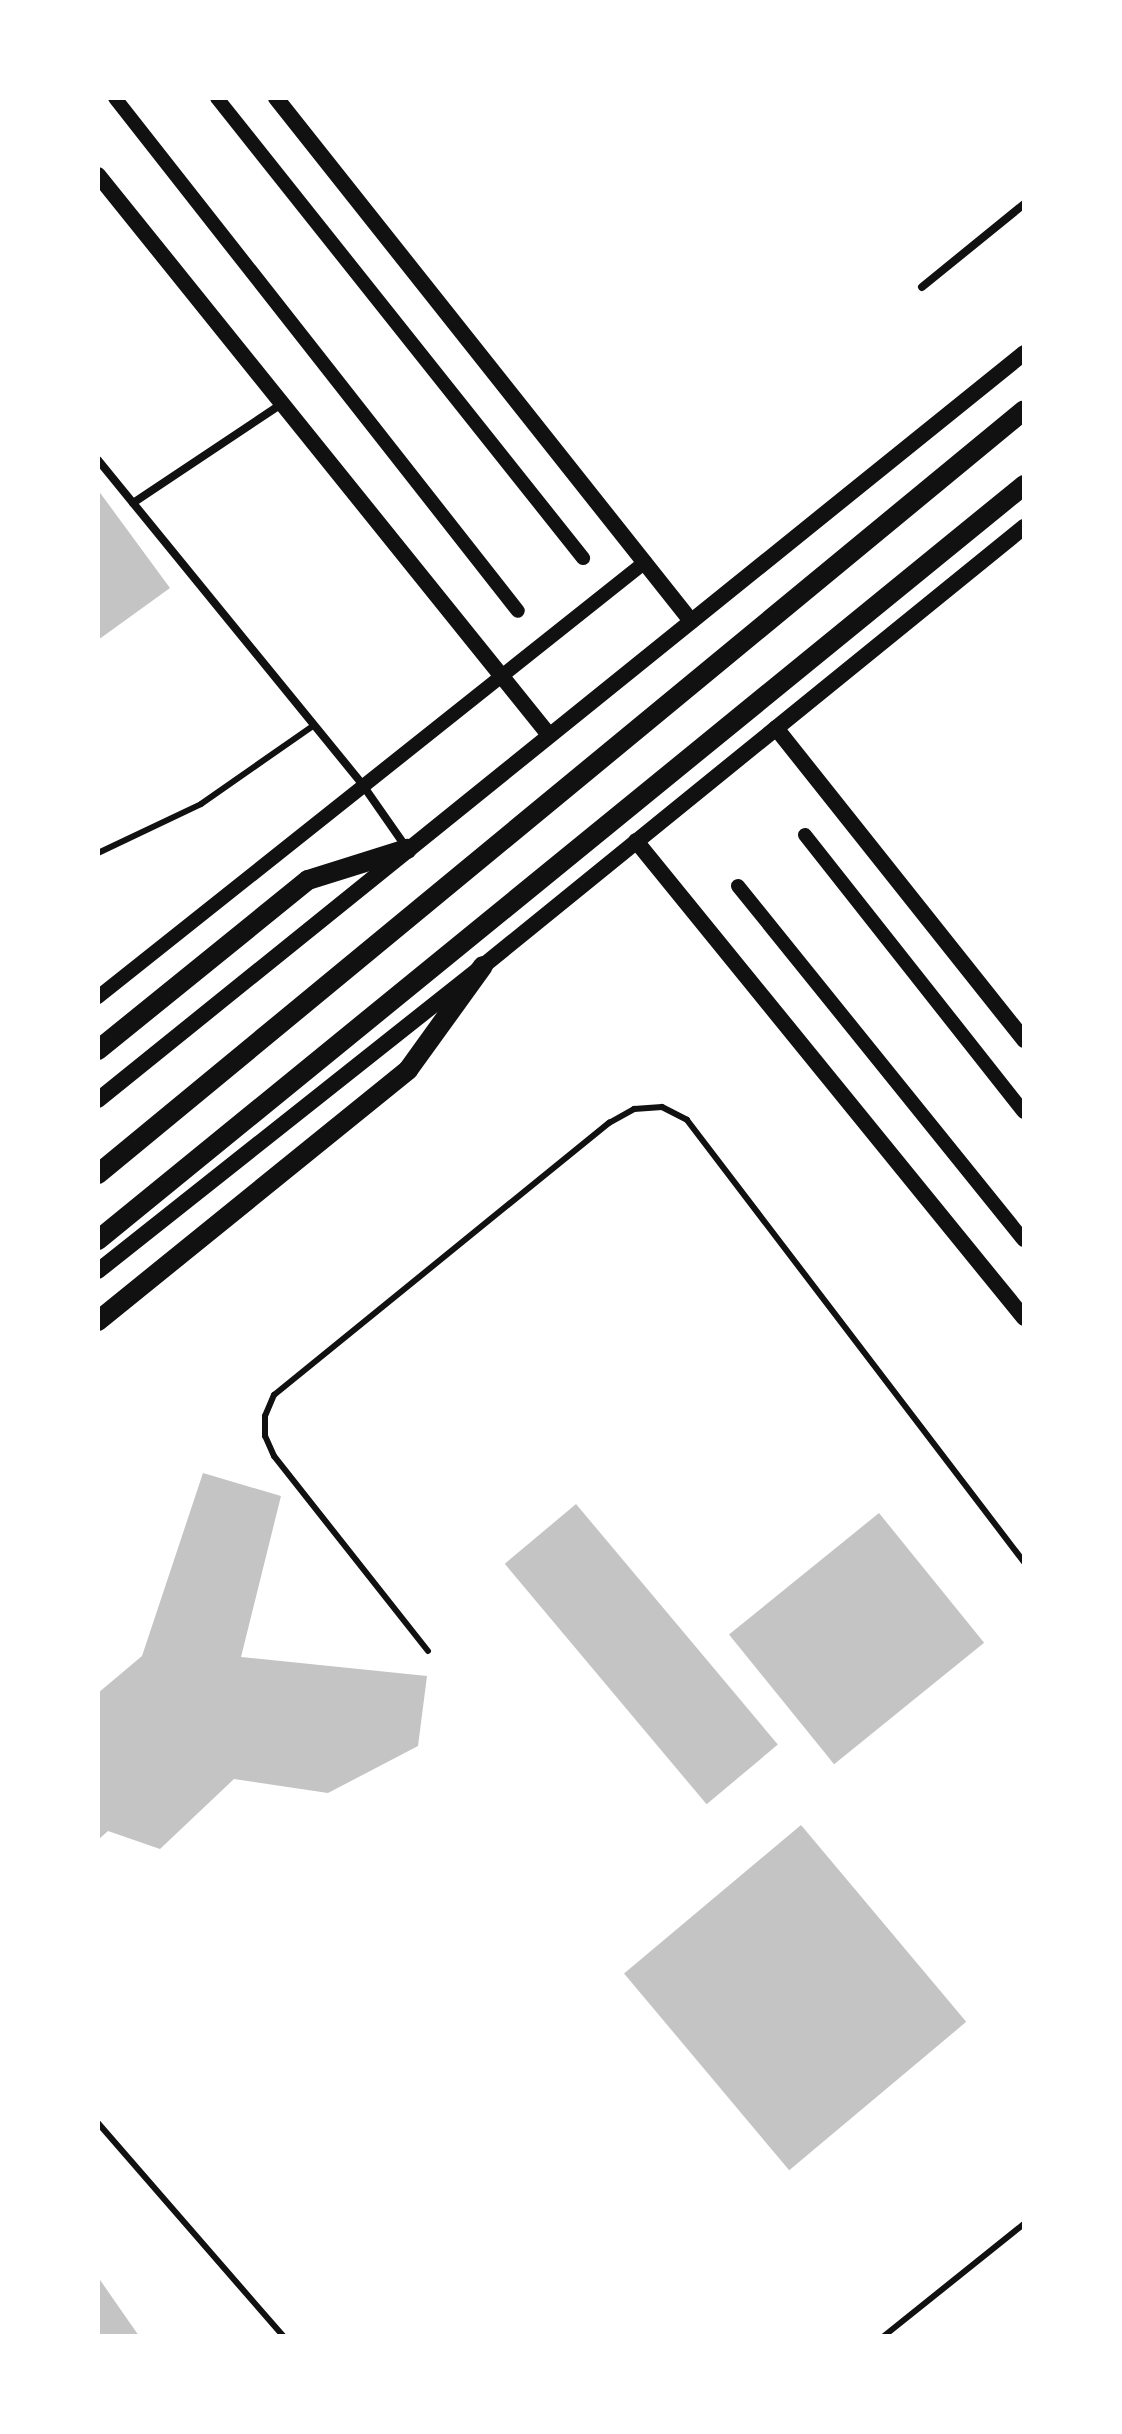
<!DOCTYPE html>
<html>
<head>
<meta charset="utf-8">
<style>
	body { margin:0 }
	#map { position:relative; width:1122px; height:2434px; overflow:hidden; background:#fff; font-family:"Source Sans 3",sans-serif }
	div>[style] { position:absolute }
	.building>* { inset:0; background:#c4c4c4; transform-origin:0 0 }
	.service>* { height:6px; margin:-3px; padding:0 3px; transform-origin:3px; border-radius:3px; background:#111 }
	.minor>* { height:8px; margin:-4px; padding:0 4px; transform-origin:4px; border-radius:4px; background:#111 }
	.tertiary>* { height:14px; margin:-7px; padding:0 7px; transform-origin:7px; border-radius:7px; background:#111 }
	.secondary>* { height:16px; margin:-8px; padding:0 8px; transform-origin:8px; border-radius:8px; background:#111 }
	.primary>* { height:20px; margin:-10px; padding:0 10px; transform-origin:10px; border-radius:10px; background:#111 }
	span { translate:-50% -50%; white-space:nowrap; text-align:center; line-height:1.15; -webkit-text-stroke:7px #fff; paint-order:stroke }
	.frame { position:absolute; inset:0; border:100px solid #fff; pointer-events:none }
</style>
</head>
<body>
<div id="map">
	<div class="building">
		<i style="clip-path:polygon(98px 490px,170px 588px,98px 640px)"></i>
		<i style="clip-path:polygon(203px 1473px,281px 1496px,241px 1657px,427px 1676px,418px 1746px,328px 1793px,234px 1779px,160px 1849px,108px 1831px,98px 1840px,98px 1693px,142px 1656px)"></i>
		<i style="left:576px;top:1504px;width:314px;height:93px;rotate:50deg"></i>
		<i style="left:879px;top:1513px;width:167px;height:193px;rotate:51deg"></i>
		<i style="left:801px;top:1825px;width:257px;height:231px;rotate:50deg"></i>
		<i style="clip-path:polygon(98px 2277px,139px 2336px,98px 2336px)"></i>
	</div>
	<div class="service">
		<i style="left:98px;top:853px;width:114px;rotate:-25.4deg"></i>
		<i style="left:201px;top:804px;width:136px;rotate:-34.9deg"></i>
		<i style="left:428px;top:1651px;width:248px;rotate:-128.3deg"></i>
		<i style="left:274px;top:1456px;width:22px;rotate:-114deg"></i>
		<i style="left:265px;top:1436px;width:20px;rotate:-90deg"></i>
		<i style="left:265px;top:1416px;width:23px;rotate:-67deg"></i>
		<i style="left:274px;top:1395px;width:432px;rotate:-39.1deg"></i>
		<i style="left:609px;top:1123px;width:29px;rotate:-29deg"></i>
		<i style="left:634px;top:1109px;width:28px;rotate:-4deg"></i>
		<i style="left:662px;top:1107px;width:28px;rotate:27deg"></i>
		<i style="left:687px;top:1120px;width:556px;rotate:52.68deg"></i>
		<i style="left:98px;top:2123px;width:282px;rotate:49deg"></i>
		<i style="left:884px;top:2336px;width:179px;rotate:-38.7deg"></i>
	</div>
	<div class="minor">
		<i style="left:922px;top:287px;width:132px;rotate:-39.1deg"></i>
		<i style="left:98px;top:460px;width:418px;rotate:50.8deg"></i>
		<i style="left:362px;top:784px;width:77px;rotate:55.1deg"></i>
		<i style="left:133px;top:503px;width:180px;rotate:-33.7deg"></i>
	</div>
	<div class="tertiary">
		<i style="left:115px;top:98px;width:652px;rotate:51.85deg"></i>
		<i style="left:217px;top:98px;width:588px;rotate:51.49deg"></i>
		<i style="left:805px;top:835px;width:353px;rotate:51.7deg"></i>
		<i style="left:738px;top:886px;width:455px;rotate:51.1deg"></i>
		<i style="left:98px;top:997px;width:699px;rotate:-38.49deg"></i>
	</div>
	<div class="secondary">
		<i style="left:276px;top:98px;width:668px;rotate:51.57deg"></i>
		<i style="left:98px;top:175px;width:719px;rotate:51.15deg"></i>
		<i style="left:776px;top:728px;width:399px;rotate:51.5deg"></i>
		<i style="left:636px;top:841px;width:615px;rotate:50.87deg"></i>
		<i style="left:98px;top:1100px;width:1190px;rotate:-38.89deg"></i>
		<i style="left:98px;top:1271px;width:491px;rotate:-38.4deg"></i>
		<i style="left:483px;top:966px;width:697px;rotate:-39.06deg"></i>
	</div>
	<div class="primary">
		<i style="left:98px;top:1050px;width:270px;rotate:-39deg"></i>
		<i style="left:308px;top:880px;width:104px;rotate:-17.4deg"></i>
		<i style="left:98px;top:1174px;width:1200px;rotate:-39.52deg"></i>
		<i style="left:98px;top:1240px;width:1195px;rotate:-39.19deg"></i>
		<i style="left:98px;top:1321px;width:399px;rotate:-39deg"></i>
		<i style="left:408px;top:1070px;width:128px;rotate:-54.2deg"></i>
	</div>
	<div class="frame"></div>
</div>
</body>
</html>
